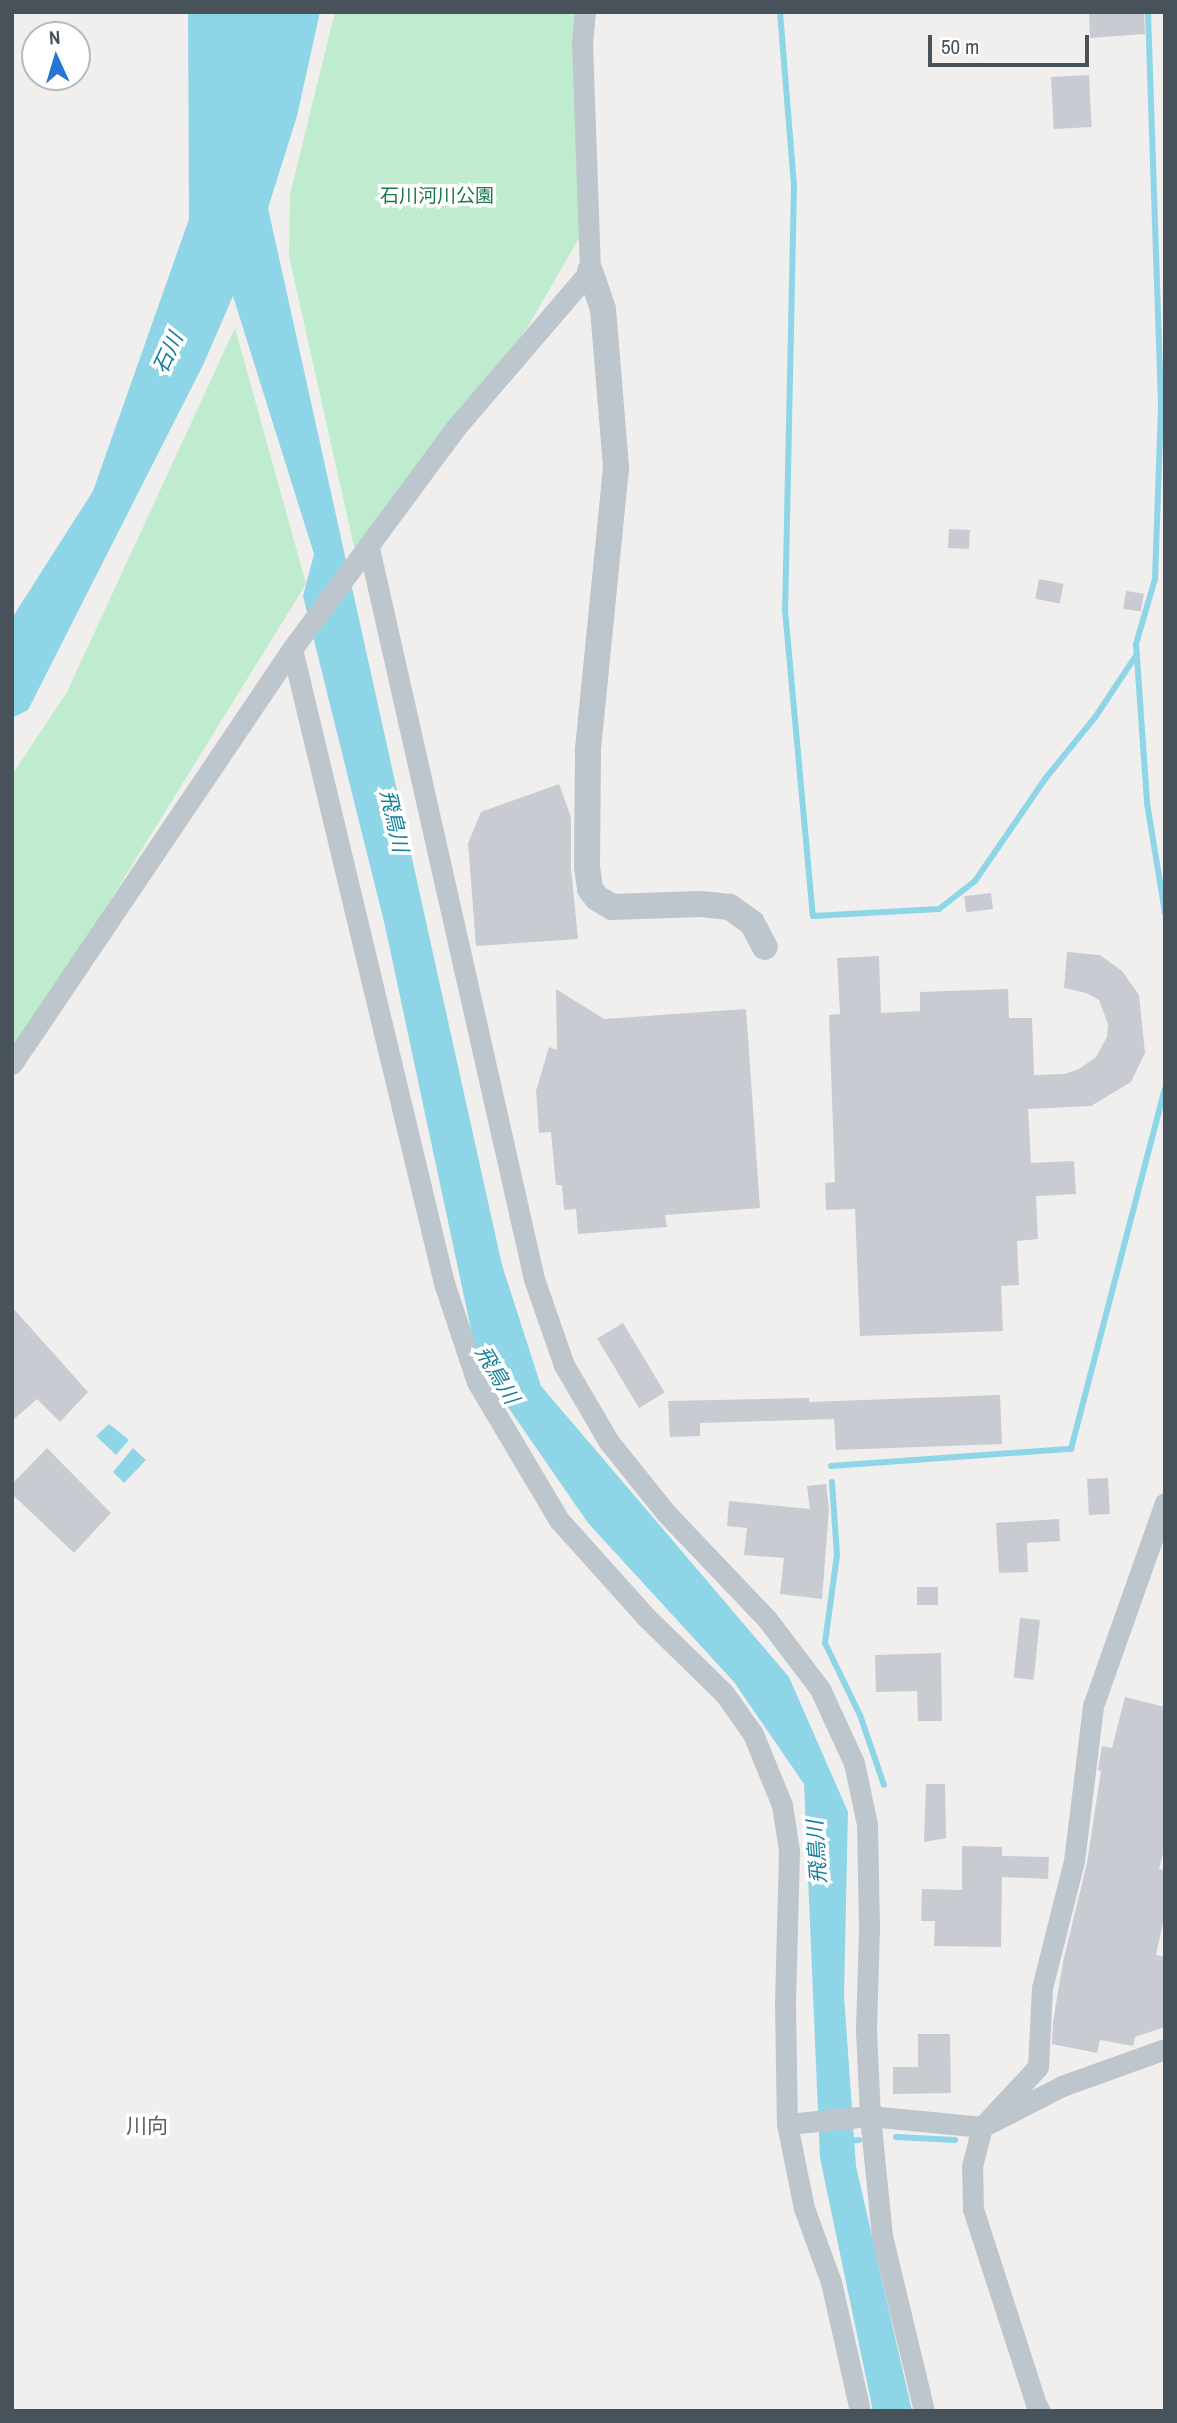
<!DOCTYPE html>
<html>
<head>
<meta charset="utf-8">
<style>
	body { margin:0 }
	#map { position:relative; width:1177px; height:2423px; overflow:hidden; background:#f1eeee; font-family:"Archivo Narrow","Noto Sans JP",sans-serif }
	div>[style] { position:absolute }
	.green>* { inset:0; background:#bfeccf }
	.water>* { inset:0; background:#8ed6e7 }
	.stream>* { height:6px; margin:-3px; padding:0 3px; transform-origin:3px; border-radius:3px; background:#8ed6e7 }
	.building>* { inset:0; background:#c8cbd1; transform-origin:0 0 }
	.minor>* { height:21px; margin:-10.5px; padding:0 10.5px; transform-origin:10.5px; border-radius:10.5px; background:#bdc6cc }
	.tertiary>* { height:26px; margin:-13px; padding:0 13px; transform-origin:13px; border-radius:13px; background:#bdc6cc }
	span { translate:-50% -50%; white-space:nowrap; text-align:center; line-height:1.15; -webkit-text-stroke:7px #fff; paint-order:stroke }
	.park-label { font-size:19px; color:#1c7848 }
	.water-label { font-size:21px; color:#148099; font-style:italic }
	.neighbourhood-label { font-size:21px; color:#5b5f63 }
	.frame { position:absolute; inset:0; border:14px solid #47525a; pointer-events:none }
	.north { position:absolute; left:21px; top:21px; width:70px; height:70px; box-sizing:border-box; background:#fff; border:2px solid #b5babd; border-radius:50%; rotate:356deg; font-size:19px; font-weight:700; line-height:28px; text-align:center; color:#47525a }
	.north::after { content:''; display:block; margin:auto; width:24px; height:32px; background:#2375d6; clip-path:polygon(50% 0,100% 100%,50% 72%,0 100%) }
	.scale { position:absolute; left:928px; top:35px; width:161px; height:32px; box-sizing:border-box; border:4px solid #47525a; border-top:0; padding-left:9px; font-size:21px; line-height:24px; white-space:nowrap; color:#47525a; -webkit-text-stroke:5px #fff; paint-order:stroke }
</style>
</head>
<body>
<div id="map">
	<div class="green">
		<i style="clip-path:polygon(335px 12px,578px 12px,582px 233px,527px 328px,355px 551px,289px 256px,290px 194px)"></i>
		<i style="clip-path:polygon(235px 328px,306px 584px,12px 1059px,12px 775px,67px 692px)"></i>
	</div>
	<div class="water">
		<i style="clip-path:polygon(188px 12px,320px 12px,297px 116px,268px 208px,502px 1265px,541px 1386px,789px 1677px,848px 1812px,844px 1995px,856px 2166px,912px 2411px,873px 2411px,820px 2158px,804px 1784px,734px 1682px,588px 1523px,508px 1407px,475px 1348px,385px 926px,303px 596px,314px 554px,233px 296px,204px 363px,28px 710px,12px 718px,12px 618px,93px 491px,189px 219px)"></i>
		<i style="clip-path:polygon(109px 1424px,129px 1440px,116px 1455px,96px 1436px)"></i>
		<i style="clip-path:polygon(133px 1448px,146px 1460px,124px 1483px,113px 1472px)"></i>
	</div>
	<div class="stream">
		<i style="left:780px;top:12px;width:175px;rotate:85.4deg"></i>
		<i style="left:794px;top:186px;width:424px;rotate:91.2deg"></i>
		<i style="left:785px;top:610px;width:307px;rotate:84.8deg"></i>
		<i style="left:813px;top:916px;width:126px;rotate:-3.2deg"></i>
		<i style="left:939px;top:909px;width:46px;rotate:-37.9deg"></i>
		<i style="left:975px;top:881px;width:124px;rotate:-55.5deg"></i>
		<i style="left:1045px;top:779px;width:81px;rotate:-51deg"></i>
		<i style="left:1096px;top:716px;width:74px;rotate:-56.5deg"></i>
		<i style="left:1148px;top:12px;width:395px;rotate:88.1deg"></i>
		<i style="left:1161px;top:407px;width:172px;rotate:92deg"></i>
		<i style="left:1155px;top:579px;width:68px;rotate:106.3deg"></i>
		<i style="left:1136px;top:644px;width:159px;rotate:86deg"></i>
		<i style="left:1147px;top:803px;width:111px;rotate:80.7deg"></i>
		<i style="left:831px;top:1466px;width:241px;rotate:-4.1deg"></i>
		<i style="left:1071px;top:1449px;width:372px;rotate:-75.4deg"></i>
		<i style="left:832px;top:1482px;width:73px;rotate:86.1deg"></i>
		<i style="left:837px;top:1555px;width:89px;rotate:97.8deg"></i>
		<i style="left:825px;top:1643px;width:80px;rotate:64.1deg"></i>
		<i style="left:860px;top:1715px;width:74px;rotate:71.1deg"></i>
		<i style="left:896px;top:2137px;width:59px;rotate:2.9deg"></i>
		<i style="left:846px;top:2141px;width:13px;rotate:-4deg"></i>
	</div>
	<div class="building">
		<i style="clip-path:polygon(1089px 12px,1144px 12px,1145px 34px,1090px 38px)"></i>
		<i style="left:1089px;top:75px;width:52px;height:38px;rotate:87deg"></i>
		<i style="left:949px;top:529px;width:21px;height:19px;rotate:3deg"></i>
		<i style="left:1039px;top:579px;width:25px;height:20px;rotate:11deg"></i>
		<i style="left:1126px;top:591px;width:18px;height:18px;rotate:9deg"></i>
		<i style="clip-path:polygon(559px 784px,571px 817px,571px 867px,578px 939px,476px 946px,468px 843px,481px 812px)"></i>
		<i style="left:991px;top:893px;width:16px;height:27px;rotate:83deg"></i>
		<i style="clip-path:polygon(1067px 952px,1100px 955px,1122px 971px,1139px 995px,1145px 1053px,1131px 1082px,1091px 1106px,1028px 1109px,1031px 1163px,1074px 1161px,1076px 1194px,1036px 1196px,1038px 1239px,1017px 1241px,1019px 1285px,1001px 1286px,1003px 1331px,860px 1336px,855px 1209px,826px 1210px,825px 1183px,835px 1182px,829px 1015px,840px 1014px,837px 958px,879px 956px,881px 1013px,920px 1011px,920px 992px,1008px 989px,1009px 1018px,1032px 1018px,1034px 1075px,1065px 1074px,1079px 1069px,1096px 1057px,1107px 1037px,1108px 1024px,1099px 1000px,1086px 993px,1064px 988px)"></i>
		<i style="clip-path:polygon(556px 989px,604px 1019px,746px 1009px,760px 1208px,665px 1215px,667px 1227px,578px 1234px,576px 1209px,564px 1210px,562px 1185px,556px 1185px,551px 1132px,539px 1133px,536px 1091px,549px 1047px,557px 1050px)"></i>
		<i style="clip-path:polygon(12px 1307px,88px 1392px,60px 1422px,37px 1399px,12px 1421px)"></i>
		<i style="left:623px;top:1323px;width:81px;height:30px;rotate:59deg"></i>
		<i style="clip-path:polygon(1000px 1395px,1002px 1444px,836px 1450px,834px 1419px,700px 1423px,700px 1436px,670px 1437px,668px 1401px,809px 1398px,809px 1402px)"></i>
		<i style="clip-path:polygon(47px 1448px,111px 1513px,74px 1553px,12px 1494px,12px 1484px)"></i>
		<i style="left:1108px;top:1478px;width:36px;height:21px;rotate:87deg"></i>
		<i style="clip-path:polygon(826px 1484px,829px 1509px,822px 1599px,780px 1594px,784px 1558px,744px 1555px,747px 1528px,727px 1526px,729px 1501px,810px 1509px,807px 1486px)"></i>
		<i style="clip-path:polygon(1059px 1519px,1060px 1541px,1027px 1543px,1028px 1572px,999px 1573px,996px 1523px)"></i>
		<i style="left:917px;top:1587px;width:21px;height:18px"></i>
		<i style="left:1020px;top:1618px;width:20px;height:60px;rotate:6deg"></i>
		<i style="clip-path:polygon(941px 1653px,942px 1721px,918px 1721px,917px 1691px,876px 1692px,875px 1655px)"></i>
		<i style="clip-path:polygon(1125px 1697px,1165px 1707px,1165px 1845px,1159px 1869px,1165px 1870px,1165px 1913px,1156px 1955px,1165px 1957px,1165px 2027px,1135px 2037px,1133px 2046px,1100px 2040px,1097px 2053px,1052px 2044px,1053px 2022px,1063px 1962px,1087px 1863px,1101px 1771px,1098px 1770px,1102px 1746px,1112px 1748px)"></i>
		<i style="clip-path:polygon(926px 1784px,945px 1784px,946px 1838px,924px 1842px)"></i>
		<i style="clip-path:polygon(962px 1846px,1002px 1847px,1002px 1856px,1049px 1857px,1048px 1879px,1002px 1877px,1001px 1947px,934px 1946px,935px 1921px,921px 1921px,922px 1889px,962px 1890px)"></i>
		<i style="clip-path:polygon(918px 2034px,950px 2034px,951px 2093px,893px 2094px,893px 2067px,918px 2067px)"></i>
	</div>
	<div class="minor">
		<i style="left:369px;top:548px;width:749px;rotate:77.28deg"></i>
		<i style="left:534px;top:1279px;width:91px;rotate:70.8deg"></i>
		<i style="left:564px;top:1365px;width:89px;rotate:59.7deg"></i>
		<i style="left:609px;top:1442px;width:91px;rotate:51.2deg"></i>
		<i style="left:666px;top:1513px;width:146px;rotate:46.4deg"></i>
		<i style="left:767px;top:1619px;width:88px;rotate:52.9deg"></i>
		<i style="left:820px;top:1689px;width:81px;rotate:65.3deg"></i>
		<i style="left:854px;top:1763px;width:62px;rotate:78deg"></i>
		<i style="left:867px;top:1824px;width:104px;rotate:88.9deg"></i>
		<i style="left:869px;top:1928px;width:103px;rotate:91.7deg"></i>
		<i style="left:866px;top:2031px;width:85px;rotate:87.3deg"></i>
		<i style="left:870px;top:2116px;width:121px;rotate:84.3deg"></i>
		<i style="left:882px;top:2236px;width:180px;rotate:76.5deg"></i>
		<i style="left:292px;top:649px;width:652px;rotate:76.52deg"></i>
		<i style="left:444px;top:1283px;width:104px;rotate:71.6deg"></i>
		<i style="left:477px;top:1382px;width:161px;rotate:59.3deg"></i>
		<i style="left:559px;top:1520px;width:130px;rotate:48.1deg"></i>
		<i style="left:646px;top:1617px;width:109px;rotate:44.3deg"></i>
		<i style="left:724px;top:1693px;width:50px;rotate:54.7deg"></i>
		<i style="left:753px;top:1734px;width:77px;rotate:67.8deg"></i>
		<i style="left:782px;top:1805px;width:47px;rotate:81.3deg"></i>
		<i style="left:789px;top:1851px;width:151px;rotate:91.5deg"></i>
		<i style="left:785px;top:2002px;width:122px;rotate:89.1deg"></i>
		<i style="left:787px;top:2124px;width:86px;rotate:78.6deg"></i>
		<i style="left:804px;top:2208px;width:79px;rotate:70deg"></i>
		<i style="left:831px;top:2282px;width:132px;rotate:77.3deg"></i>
		<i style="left:12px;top:1064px;width:501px;rotate:-55.99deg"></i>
		<i style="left:292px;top:649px;width:279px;rotate:-53.5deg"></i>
		<i style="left:458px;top:425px;width:203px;rotate:-49.4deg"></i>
		<i style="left:590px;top:271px;width:227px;rotate:-92deg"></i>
		<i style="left:582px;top:44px;width:32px;rotate:-85deg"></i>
		<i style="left:787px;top:2124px;width:83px;rotate:-5.5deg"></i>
		<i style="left:870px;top:2116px;width:113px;rotate:5.6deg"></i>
		<i style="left:982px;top:2127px;width:90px;rotate:-27.1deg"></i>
		<i style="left:1062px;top:2086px;width:109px;rotate:-19.8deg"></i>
		<i style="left:1040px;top:2411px;width:8px;rotate:-120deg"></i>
		<i style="left:1036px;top:2404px;width:205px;rotate:-107.9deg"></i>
		<i style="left:973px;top:2209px;width:43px;rotate:-91.3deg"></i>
		<i style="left:972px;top:2166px;width:40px;rotate:-75.6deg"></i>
		<i style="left:982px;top:2127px;width:82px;rotate:-47deg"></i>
		<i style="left:1038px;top:2067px;width:79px;rotate:-87.1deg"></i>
		<i style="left:1042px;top:1988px;width:131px;rotate:-75.9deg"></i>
		<i style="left:1074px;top:1861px;width:156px;rotate:-83deg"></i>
		<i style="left:1093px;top:1706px;width:215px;rotate:-70.5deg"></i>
	</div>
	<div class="tertiary">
		<i style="left:590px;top:271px;width:40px;rotate:71.1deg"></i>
		<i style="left:603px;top:309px;width:160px;rotate:85.3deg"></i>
		<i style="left:616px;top:468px;width:284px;rotate:95.7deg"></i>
		<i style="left:588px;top:751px;width:116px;rotate:90.5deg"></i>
		<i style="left:587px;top:867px;width:22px;rotate:82deg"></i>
		<i style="left:590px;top:889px;width:11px;rotate:52deg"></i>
		<i style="left:597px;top:898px;width:17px;rotate:31deg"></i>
		<i style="left:612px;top:907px;width:89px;rotate:-1.9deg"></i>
		<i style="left:701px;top:904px;width:29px;rotate:6deg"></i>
		<i style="left:730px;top:907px;width:27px;rotate:36deg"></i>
		<i style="left:752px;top:923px;width:27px;rotate:62deg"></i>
	</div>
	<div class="park-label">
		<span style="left:437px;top:196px">石川河川公園</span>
	</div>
	<div class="water-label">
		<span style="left:168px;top:353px;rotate:-65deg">石川</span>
		<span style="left:394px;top:821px;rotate:77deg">飛鳥川</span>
		<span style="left:497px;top:1375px;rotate:59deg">飛鳥川</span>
		<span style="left:817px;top:1852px;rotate:-94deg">飛鳥川</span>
	</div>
	<div class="neighbourhood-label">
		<span style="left:147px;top:2126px">川向</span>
	</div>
	<div class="frame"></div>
	<div class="north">N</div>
	<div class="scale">50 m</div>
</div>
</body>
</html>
